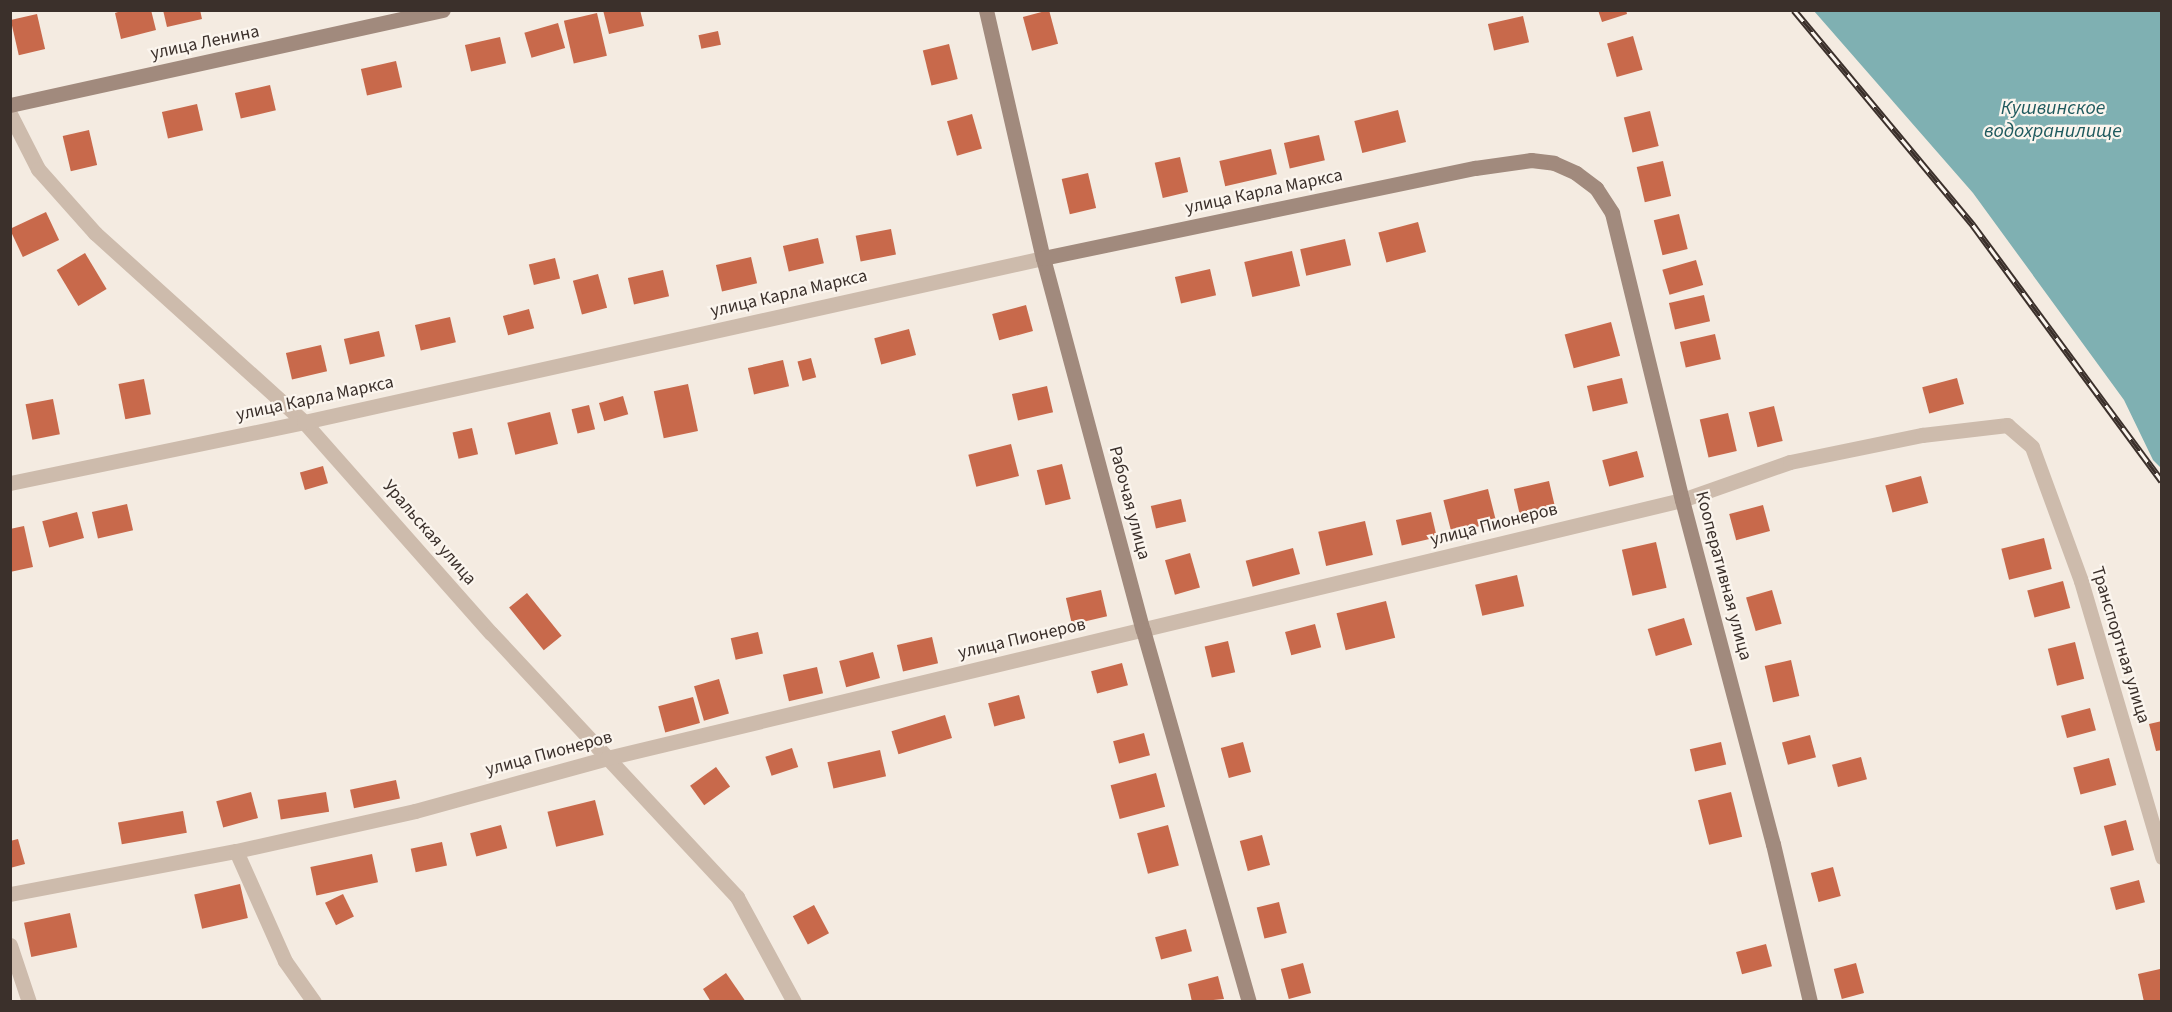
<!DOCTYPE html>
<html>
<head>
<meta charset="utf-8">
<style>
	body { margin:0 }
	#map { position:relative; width:2172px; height:1012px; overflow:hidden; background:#f4ebe1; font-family:"Source Sans 3",sans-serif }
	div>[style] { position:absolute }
	.water>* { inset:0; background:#7fb0b2 }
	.building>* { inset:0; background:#c8694b; transform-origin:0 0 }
	.street>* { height:15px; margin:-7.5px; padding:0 7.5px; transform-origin:7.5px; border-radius:7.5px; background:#cdbbac }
	.secondary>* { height:15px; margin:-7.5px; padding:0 7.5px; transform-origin:7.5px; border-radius:7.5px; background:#a18a7d }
	.rail>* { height:7px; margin-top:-3.5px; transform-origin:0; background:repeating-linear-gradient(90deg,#fbf5ee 0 14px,#3b302b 0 28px); box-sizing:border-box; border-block:2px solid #3b302b }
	span { translate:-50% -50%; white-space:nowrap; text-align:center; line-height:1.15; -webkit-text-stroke:4.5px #fbf5ee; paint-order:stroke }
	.street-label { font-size:18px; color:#3b302b }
	.water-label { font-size:20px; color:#1f5a5e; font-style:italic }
	.frame { position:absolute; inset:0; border:12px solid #3b302b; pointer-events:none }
</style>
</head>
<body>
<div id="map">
	<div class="water">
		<i style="clip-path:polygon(1814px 11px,2161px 11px,2161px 468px,2153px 460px,2124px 400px,1973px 193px)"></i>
	</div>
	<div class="building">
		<i style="clip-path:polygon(124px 10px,151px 10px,156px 30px,121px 39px,115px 13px)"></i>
		<i style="clip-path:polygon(163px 10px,200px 10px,202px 19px,167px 27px)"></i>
		<i style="clip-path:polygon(603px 10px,640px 10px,644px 26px,609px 34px)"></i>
		<i style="left:1049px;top:10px;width:35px;height:27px;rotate:75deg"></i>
		<i style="clip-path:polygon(1598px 10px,1626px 10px,1627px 14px,1602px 22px)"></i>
		<i style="left:597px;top:13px;width:44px;height:34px;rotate:77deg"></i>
		<i style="left:37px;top:14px;width:36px;height:27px;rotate:77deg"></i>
		<i style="left:1523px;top:16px;width:27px;height:36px;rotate:77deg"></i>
		<i style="left:558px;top:23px;width:26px;height:35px;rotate:74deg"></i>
		<i style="left:718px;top:31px;width:14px;height:20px;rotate:78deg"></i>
		<i style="left:1633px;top:36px;width:35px;height:27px;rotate:74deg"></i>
		<i style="left:500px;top:37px;width:27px;height:36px;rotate:77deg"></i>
		<i style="left:949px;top:44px;width:36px;height:27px;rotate:76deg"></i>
		<i style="left:396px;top:61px;width:27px;height:36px;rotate:77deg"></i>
		<i style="left:270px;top:85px;width:26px;height:36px;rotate:77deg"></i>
		<i style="left:197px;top:104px;width:27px;height:36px;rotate:77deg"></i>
		<i style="left:1398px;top:110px;width:33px;height:45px;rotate:76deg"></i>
		<i style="left:1650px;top:111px;width:36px;height:27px;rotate:76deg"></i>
		<i style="left:972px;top:114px;width:36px;height:26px;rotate:74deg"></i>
		<i style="left:89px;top:130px;width:36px;height:27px;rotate:77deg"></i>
		<i style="left:1319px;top:135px;width:26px;height:36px;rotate:77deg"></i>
		<i style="left:1271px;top:149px;width:26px;height:53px;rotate:77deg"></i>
		<i style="left:1180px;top:157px;width:36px;height:26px;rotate:77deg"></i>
		<i style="left:1663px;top:161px;width:36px;height:27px;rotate:77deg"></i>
		<i style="left:1088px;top:173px;width:36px;height:27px;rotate:77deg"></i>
		<i style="left:46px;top:212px;width:31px;height:40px;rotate:65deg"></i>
		<i style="left:1679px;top:214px;width:36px;height:26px;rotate:76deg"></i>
		<i style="left:1418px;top:222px;width:31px;height:41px;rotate:75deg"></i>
		<i style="left:891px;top:229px;width:26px;height:36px;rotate:79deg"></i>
		<i style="left:818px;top:238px;width:26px;height:36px;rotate:77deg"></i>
		<i style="left:1345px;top:239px;width:27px;height:46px;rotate:77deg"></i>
		<i style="left:1292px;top:251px;width:36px;height:49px;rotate:77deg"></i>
		<i style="left:85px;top:253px;width:42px;height:33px;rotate:59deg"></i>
		<i style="left:751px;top:257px;width:27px;height:36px;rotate:77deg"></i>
		<i style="left:555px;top:258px;width:21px;height:27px;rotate:76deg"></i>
		<i style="left:1696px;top:260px;width:26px;height:35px;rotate:74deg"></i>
		<i style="left:1210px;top:269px;width:27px;height:36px;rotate:77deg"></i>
		<i style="left:663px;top:270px;width:27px;height:36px;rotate:77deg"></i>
		<i style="left:598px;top:274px;width:35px;height:26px;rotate:75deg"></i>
		<i style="left:1704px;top:295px;width:27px;height:36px;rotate:77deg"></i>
		<i style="left:1026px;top:305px;width:27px;height:35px;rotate:75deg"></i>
		<i style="left:529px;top:309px;width:20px;height:27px;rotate:75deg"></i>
		<i style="left:450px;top:317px;width:26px;height:36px;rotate:77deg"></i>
		<i style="left:1611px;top:322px;width:35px;height:48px;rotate:75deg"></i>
		<i style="left:909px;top:329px;width:27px;height:36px;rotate:75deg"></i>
		<i style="left:379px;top:331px;width:26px;height:36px;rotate:77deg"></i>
		<i style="left:1715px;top:334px;width:26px;height:36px;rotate:77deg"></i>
		<i style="left:321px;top:345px;width:27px;height:36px;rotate:77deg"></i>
		<i style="left:811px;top:358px;width:20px;height:14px;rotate:75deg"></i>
		<i style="left:783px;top:360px;width:27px;height:36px;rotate:77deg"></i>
		<i style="left:1622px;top:378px;width:26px;height:36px;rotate:77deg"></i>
		<i style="left:1957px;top:378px;width:27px;height:36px;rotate:75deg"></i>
		<i style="left:144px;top:379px;width:36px;height:26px;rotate:79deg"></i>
		<i style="left:688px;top:384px;width:48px;height:35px;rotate:78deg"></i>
		<i style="left:1047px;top:386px;width:27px;height:36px;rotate:77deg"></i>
		<i style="left:623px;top:396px;width:19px;height:25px;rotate:74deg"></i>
		<i style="left:53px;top:399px;width:36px;height:28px;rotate:79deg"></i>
		<i style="left:589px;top:405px;width:25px;height:18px;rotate:76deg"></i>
		<i style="left:1774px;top:406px;width:36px;height:26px;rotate:76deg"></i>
		<i style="left:550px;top:412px;width:33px;height:44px;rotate:76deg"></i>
		<i style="left:1728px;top:413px;width:39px;height:29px;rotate:77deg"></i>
		<i style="left:472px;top:428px;width:27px;height:20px;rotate:77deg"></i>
		<i style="left:1011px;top:444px;width:33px;height:44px;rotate:76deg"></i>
		<i style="left:1637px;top:451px;width:27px;height:36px;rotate:75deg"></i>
		<i style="left:1062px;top:464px;width:36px;height:26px;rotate:76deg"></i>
		<i style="left:323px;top:466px;width:18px;height:24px;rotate:74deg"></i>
		<i style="left:1921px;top:476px;width:28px;height:37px;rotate:75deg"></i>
		<i style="left:1549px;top:481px;width:27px;height:36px;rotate:77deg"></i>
		<i style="left:1488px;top:489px;width:34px;height:46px;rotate:76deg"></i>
		<i style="left:1181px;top:499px;width:23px;height:31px;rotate:77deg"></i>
		<i style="left:127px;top:504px;width:27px;height:36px;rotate:77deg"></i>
		<i style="left:1763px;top:505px;width:27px;height:35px;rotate:75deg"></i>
		<i style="left:77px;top:512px;width:27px;height:36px;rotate:75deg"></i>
		<i style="left:1431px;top:512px;width:26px;height:36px;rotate:77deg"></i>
		<i style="left:1365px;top:521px;width:35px;height:48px;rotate:77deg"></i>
		<i style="clip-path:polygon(24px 526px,33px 567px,10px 572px,10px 529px)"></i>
		<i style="left:2044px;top:538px;width:32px;height:44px;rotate:76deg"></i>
		<i style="left:1656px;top:542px;width:47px;height:35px;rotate:77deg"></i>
		<i style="left:1293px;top:548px;width:27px;height:49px;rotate:75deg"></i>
		<i style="left:1190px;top:553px;width:36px;height:26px;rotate:74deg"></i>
		<i style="left:1517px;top:575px;width:32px;height:43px;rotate:77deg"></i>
		<i style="left:2063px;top:581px;width:28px;height:37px;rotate:75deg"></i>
		<i style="left:1101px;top:590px;width:27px;height:36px;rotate:77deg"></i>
		<i style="left:1772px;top:590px;width:35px;height:27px;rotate:74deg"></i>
		<i style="left:527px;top:593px;width:55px;height:23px;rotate:51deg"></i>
		<i style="left:1386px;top:601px;width:38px;height:51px;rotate:76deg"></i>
		<i style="left:1684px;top:618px;width:28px;height:38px;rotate:73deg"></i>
		<i style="left:1315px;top:624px;width:24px;height:31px;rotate:75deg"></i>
		<i style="left:758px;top:632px;width:22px;height:28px;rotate:77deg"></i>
		<i style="left:932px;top:637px;width:27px;height:36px;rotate:77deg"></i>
		<i style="left:1228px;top:641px;width:32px;height:24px;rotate:77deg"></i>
		<i style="left:2075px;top:642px;width:38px;height:28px;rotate:76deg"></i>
		<i style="left:873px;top:652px;width:27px;height:35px;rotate:75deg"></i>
		<i style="left:1791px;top:660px;width:37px;height:27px;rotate:77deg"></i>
		<i style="left:1122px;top:663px;width:23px;height:32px;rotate:75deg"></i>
		<i style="left:817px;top:667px;width:27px;height:35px;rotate:77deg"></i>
		<i style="left:719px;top:679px;width:36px;height:26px;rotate:74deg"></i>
		<i style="left:1019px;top:695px;width:24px;height:32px;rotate:75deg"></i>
		<i style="left:693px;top:697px;width:27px;height:36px;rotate:75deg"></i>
		<i style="left:2090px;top:708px;width:23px;height:30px;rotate:75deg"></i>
		<i style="left:945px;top:715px;width:24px;height:56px;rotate:73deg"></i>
		<i style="clip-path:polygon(2162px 721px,2162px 750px,2156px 751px,2149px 724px)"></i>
		<i style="left:1144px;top:733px;width:23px;height:32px;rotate:75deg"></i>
		<i style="left:1810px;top:735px;width:23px;height:29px;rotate:75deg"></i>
		<i style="left:1243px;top:742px;width:31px;height:23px;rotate:75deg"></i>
		<i style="left:1721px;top:742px;width:23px;height:32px;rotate:77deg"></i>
		<i style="left:792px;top:748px;width:20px;height:28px;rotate:72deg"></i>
		<i style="left:880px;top:750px;width:27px;height:54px;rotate:77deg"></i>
		<i style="left:1861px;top:757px;width:23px;height:30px;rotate:75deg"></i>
		<i style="left:2109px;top:758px;width:28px;height:37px;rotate:75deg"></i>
		<i style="left:716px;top:767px;width:24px;height:32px;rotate:54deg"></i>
		<i style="left:1156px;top:773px;width:35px;height:47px;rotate:75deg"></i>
		<i style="left:396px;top:780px;width:19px;height:47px;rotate:78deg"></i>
		<i style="left:251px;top:792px;width:27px;height:36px;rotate:75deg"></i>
		<i style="left:326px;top:792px;width:20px;height:49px;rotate:81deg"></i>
		<i style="left:1731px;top:792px;width:46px;height:34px;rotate:76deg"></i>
		<i style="left:595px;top:800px;width:36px;height:49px;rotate:76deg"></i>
		<i style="left:183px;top:811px;width:22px;height:66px;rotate:80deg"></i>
		<i style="left:2126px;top:820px;width:31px;height:23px;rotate:75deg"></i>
		<i style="left:501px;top:825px;width:24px;height:32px;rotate:75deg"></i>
		<i style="left:1168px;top:825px;width:42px;height:32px;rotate:75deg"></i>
		<i style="left:1262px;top:835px;width:31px;height:23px;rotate:75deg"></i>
		<i style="clip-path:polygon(18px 839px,25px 864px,10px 868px,10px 841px)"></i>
		<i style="left:442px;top:842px;width:24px;height:32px;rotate:78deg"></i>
		<i style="left:372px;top:854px;width:29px;height:63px;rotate:78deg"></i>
		<i style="left:1833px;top:867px;width:30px;height:23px;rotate:75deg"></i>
		<i style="left:2139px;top:880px;width:23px;height:30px;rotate:75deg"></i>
		<i style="left:240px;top:884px;width:35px;height:47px;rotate:77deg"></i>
		<i style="left:343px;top:894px;width:25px;height:20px;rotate:64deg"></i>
		<i style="left:1279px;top:902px;width:32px;height:23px;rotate:76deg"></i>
		<i style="left:814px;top:905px;width:32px;height:24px;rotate:62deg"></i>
		<i style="left:70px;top:913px;width:35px;height:47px;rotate:78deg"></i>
		<i style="left:1186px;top:929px;width:23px;height:32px;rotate:75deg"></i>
		<i style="left:1766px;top:944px;width:23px;height:31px;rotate:75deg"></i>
		<i style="left:1303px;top:963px;width:31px;height:23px;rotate:75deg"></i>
		<i style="left:1856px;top:963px;width:31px;height:23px;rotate:75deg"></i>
		<i style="clip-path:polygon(2160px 969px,2162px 1000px,2144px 1002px,2138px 974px)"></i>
		<i style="clip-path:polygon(726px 973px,746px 1002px,711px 1002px,703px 989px)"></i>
		<i style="clip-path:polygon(1218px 976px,1224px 999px,1192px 1002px,1188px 984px)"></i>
	</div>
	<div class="street">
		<i style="left:10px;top:114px;width:62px;rotate:63deg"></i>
		<i style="left:38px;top:169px;width:86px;rotate:48.3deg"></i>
		<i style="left:95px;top:233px;width:282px;rotate:42.1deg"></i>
		<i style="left:304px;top:422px;width:282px;rotate:48.5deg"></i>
		<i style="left:491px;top:633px;width:361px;rotate:47deg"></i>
		<i style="left:737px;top:897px;width:119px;rotate:61.5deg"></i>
		<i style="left:10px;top:483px;width:300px;rotate:-11.7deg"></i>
		<i style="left:304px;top:422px;width:757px;rotate:-12.51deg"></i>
		<i style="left:236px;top:851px;width:120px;rotate:66deg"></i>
		<i style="left:285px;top:961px;width:50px;rotate:54.7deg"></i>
		<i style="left:10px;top:894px;width:230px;rotate:-10.8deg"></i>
		<i style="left:236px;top:851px;width:183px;rotate:-12.6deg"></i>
		<i style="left:415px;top:811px;width:199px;rotate:-15.4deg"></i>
		<i style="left:607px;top:758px;width:1106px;rotate:-13.5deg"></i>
		<i style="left:1682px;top:500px;width:114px;rotate:-19.4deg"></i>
		<i style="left:1790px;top:462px;width:135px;rotate:-11.6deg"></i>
		<i style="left:1922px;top:435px;width:86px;rotate:-6.7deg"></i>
		<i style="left:2007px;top:425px;width:33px;rotate:41deg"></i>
		<i style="left:2032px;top:447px;width:143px;rotate:69.9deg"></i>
		<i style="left:2081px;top:581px;width:288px;rotate:73.6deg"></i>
		<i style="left:10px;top:945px;width:60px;rotate:71.6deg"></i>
	</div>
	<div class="secondary">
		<i style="left:986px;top:10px;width:254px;rotate:77.1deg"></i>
		<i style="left:1043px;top:258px;width:385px;rotate:75deg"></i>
		<i style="left:1143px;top:630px;width:387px;rotate:74.1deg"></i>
		<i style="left:10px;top:105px;width:443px;rotate:-12.4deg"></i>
		<i style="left:1043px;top:258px;width:441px;rotate:-11.8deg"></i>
		<i style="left:1475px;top:168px;width:57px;rotate:-8.1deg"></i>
		<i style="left:1531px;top:160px;width:23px;rotate:7deg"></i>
		<i style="left:1554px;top:163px;width:24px;rotate:24deg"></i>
		<i style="left:1576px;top:173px;width:25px;rotate:37deg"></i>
		<i style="left:1596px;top:188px;width:30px;rotate:57deg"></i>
		<i style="left:1612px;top:213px;width:295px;rotate:76.3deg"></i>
		<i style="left:1682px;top:500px;width:356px;rotate:75.2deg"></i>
		<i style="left:1773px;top:844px;width:162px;rotate:76.8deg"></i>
	</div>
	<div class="rail">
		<i style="left:1794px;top:10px;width:280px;rotate:50.2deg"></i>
		<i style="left:1973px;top:225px;width:318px;rotate:53.6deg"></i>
	</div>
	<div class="street-label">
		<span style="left:205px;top:43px;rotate:-12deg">улица Ленина</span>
		<span style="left:1264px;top:192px;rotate:-12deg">улица Карла Маркса</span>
		<span style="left:789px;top:294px;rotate:-13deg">улица Карла Маркса</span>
		<span style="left:315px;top:399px;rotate:-12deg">улица Карла Маркса</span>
		<span style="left:1129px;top:503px;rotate:75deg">Рабочая улица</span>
		<span style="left:1494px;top:525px;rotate:-14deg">улица Пионеров</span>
		<span style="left:429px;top:533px;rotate:49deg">Уральская улица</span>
		<span style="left:1723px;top:576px;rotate:75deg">Кооперативная улица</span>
		<span style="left:1022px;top:639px;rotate:-13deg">улица Пионеров</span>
		<span style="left:2120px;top:645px;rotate:73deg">Транспортная улица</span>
		<span style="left:549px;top:754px;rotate:-15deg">улица Пионеров</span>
	</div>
	<div class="water-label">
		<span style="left:2053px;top:120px">Кушвинское<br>водохранилище</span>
	</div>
	<div class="frame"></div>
</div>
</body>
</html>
